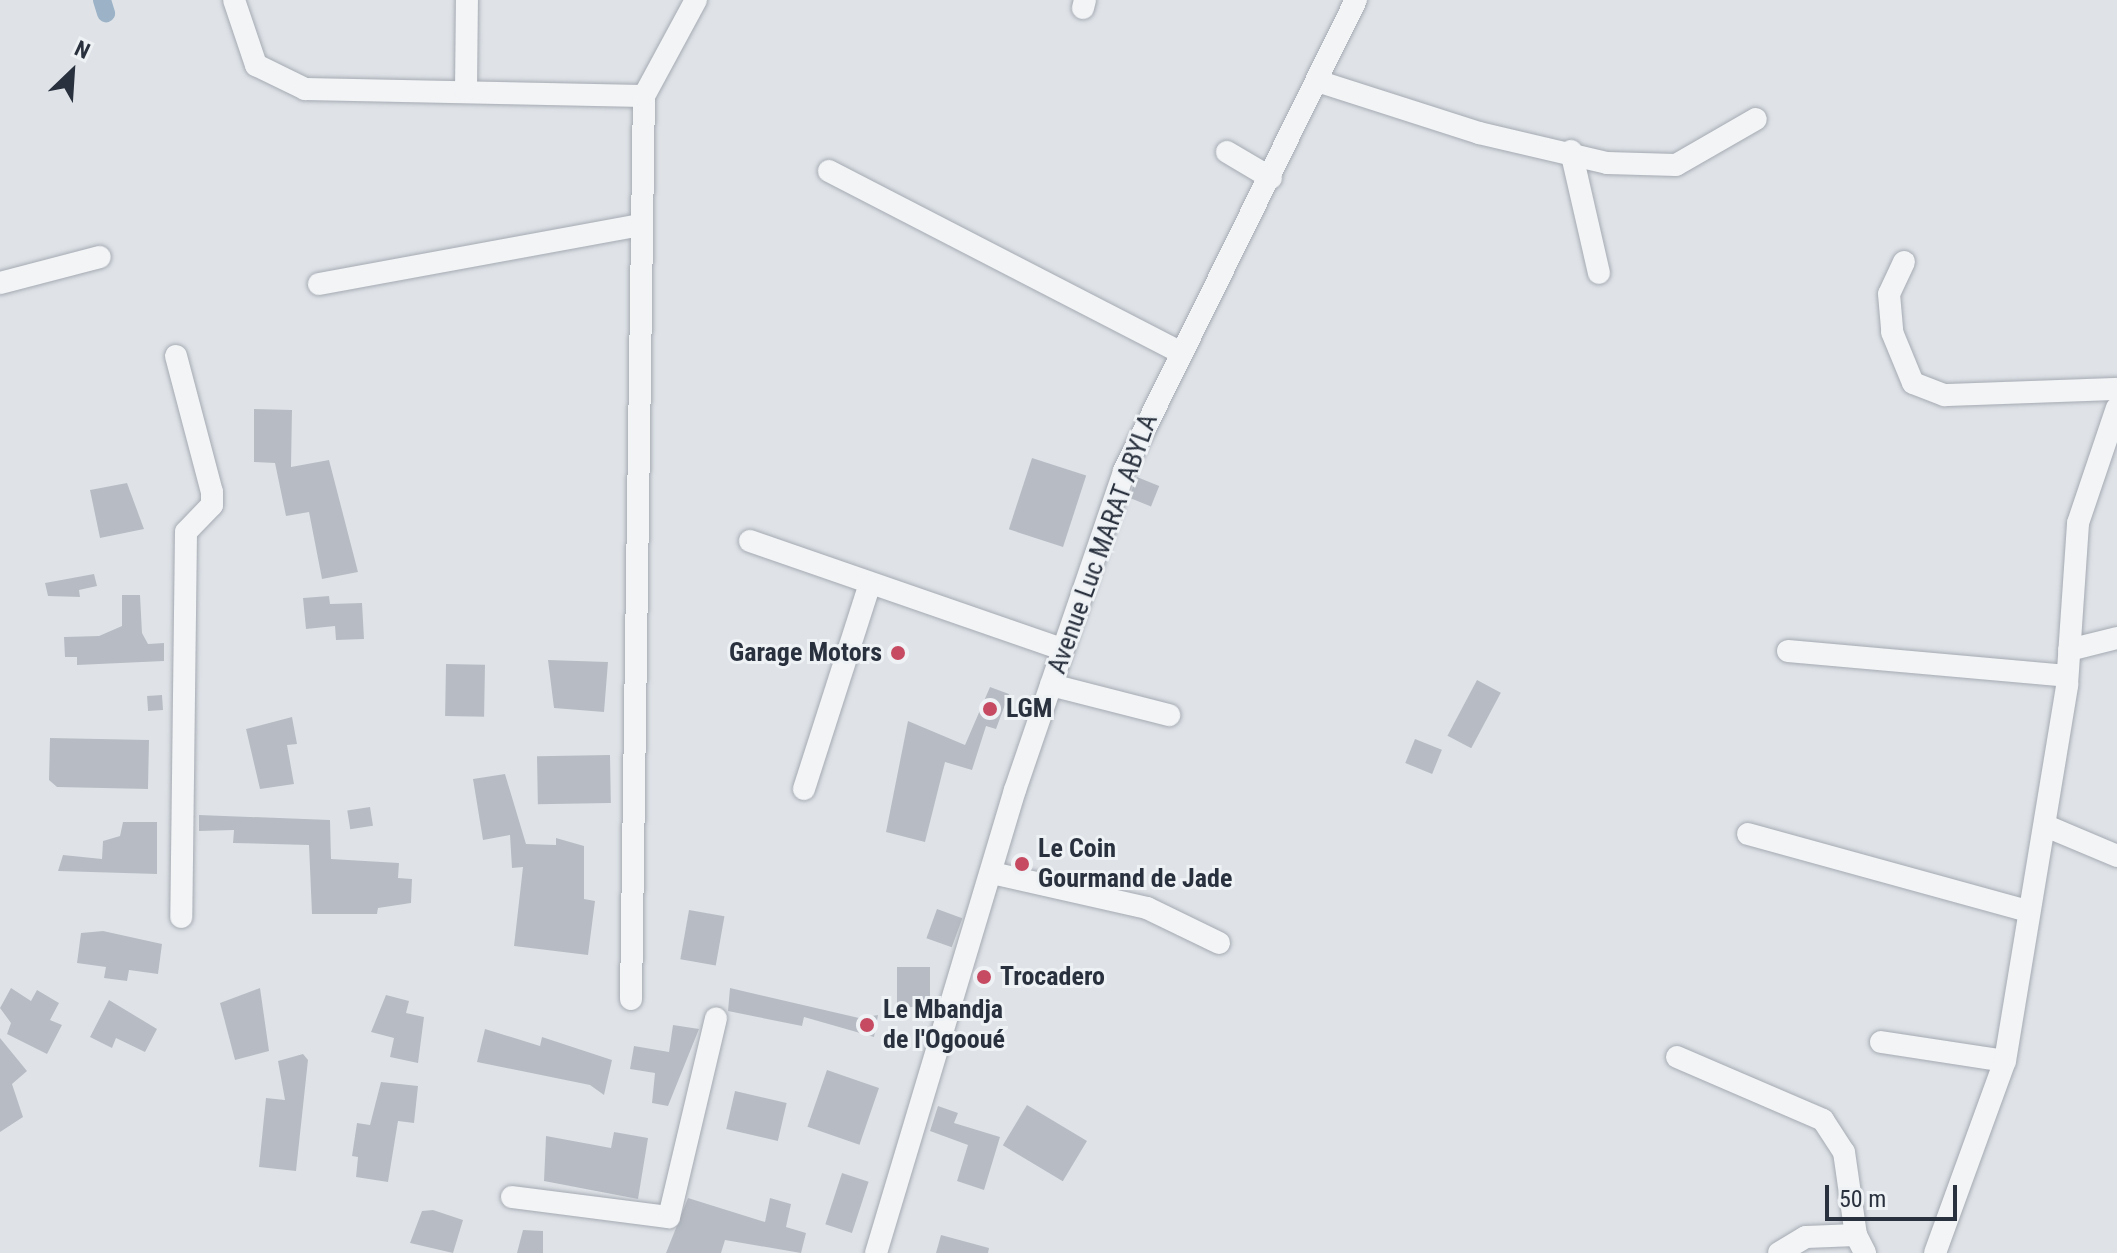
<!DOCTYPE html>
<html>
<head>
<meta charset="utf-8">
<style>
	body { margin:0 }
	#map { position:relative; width:2117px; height:1253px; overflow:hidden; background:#dfe3e8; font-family:"Roboto Condensed",sans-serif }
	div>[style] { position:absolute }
	.canal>* { height:18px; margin:-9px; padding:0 9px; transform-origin:9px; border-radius:9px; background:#9cb2c6 }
	.building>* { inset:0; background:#b7bcc4; transform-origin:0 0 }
	.roads { filter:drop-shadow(0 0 2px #a5aab2) drop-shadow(0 0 2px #a5aab2) }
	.minor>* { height:22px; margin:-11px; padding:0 11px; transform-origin:11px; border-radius:11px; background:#f2f4f6 }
	.dots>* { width:22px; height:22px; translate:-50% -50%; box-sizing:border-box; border:4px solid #eff2f5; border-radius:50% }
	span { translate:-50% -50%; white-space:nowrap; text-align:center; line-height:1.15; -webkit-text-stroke:6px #eff2f5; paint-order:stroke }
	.street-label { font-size:26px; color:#29313e }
	.poi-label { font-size:26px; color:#29313e; font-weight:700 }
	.right { translate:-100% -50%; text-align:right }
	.left { translate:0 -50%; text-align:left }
	.north { position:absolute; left:32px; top:32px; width:80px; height:80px; -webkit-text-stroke:6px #eff2f5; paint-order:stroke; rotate:25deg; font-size:22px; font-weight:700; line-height:32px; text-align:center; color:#29313e }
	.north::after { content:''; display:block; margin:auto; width:28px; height:36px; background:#29313e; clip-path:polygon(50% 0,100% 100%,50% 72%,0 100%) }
	.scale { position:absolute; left:1825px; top:1185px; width:132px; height:36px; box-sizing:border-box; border:4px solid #29313e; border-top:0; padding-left:10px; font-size:24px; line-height:28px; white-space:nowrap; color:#29313e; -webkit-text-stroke:6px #eff2f5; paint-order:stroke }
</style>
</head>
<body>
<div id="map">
	<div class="canal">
		<i style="left:102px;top:0;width:14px;rotate:73deg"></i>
	</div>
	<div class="building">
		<i style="clip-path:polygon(254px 409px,292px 410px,291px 467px,329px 460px,358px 572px,322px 579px,309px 512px,286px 516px,275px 463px,254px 462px)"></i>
		<i style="left:1032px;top:458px;width:57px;height:75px;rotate:18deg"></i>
		<i style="left:1137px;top:477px;width:24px;height:22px;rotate:22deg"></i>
		<i style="clip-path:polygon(127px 483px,144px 529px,100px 538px,90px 490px)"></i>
		<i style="clip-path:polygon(94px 574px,97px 586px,79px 590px,80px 597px,48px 596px,45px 583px)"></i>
		<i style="clip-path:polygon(122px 595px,140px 595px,142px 633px,148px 644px,164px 643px,164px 661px,77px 665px,77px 657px,65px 657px,64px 637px,99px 636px,122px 626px)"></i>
		<i style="clip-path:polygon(329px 596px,330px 604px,362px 603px,364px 639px,336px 640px,335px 626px,306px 629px,303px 598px)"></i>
		<i style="clip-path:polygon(548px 660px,608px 662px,604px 712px,554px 708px)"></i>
		<i style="left:446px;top:664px;width:39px;height:52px;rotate:1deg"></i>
		<i style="left:1477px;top:680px;width:27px;height:63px;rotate:28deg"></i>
		<i style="clip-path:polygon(990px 687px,1009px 694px,996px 729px,986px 726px,972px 770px,945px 762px,925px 842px,886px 832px,908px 721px,965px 745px)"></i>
		<i style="left:162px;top:695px;width:15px;height:15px;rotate:86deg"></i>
		<i style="clip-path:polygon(292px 717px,297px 744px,287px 745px,294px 784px,260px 789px,246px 729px)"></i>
		<i style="clip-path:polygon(50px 738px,149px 740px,148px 789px,57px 787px,49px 780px)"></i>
		<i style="left:1415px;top:739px;width:29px;height:26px;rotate:22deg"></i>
		<i style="left:610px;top:755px;width:48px;height:73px;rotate:89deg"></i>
		<i style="clip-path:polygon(505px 774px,526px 844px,556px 845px,556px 838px,584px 846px,584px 899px,595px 901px,588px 955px,514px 946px,523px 867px,512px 868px,510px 835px,483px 840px,473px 779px)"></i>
		<i style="left:370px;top:807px;width:19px;height:23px;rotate:81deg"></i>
		<i style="clip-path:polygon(199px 815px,330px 820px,331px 859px,399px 863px,398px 878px,412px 879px,411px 903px,378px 908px,377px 914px,312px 914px,309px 845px,233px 843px,234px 830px,199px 831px)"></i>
		<i style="clip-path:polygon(123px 822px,157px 822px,157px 874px,58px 871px,63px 855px,102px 859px,103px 841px,120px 836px)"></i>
		<i style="left:937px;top:909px;width:27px;height:31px;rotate:20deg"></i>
		<i style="left:689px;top:910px;width:36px;height:50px;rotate:10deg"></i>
		<i style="clip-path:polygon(103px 931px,162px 944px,158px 974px,129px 970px,127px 981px,104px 978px,106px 967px,77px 963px,81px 933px)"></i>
		<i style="left:897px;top:967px;width:33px;height:40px"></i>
		<i style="clip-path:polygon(11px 988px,31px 1001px,37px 990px,59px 1003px,50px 1020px,62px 1025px,47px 1054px,7px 1034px,11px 1023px,0 1008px)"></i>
		<i style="clip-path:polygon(260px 988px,269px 1051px,235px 1060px,220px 1003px)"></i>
		<i style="clip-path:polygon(730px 988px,859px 1018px,878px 1015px,874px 1037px,804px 1017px,802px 1026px,728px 1011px)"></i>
		<i style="clip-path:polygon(386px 995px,409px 1001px,406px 1013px,424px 1017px,418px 1063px,390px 1057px,394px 1038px,371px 1032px)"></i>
		<i style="clip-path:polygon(109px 1000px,157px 1029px,145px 1052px,116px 1038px,112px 1048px,90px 1037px)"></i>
		<i style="clip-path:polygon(673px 1025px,699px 1029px,668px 1106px,652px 1103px,655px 1073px,630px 1069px,634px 1046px,669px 1052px)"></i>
		<i style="clip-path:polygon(485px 1029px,540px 1046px,542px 1037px,612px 1060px,604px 1095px,590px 1085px,477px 1062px)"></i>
		<i style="clip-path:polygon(0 1038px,27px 1071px,12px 1084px,23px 1117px,0 1132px)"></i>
		<i style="clip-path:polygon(303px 1054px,308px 1060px,296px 1171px,259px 1167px,266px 1098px,285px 1100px,278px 1061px)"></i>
		<i style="left:827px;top:1070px;width:55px;height:60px;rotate:19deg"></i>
		<i style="clip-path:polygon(381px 1082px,418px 1086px,414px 1123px,398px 1121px,388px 1182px,356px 1177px,358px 1157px,352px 1156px,357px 1123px,370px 1125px)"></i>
		<i style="left:735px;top:1091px;width:53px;height:39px;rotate:13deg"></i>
		<i style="left:1027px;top:1105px;width:70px;height:47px;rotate:31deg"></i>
		<i style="clip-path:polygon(938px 1106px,958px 1113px,954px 1123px,1000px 1137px,984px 1190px,957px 1181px,968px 1145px,930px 1131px)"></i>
		<i style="clip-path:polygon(614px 1132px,648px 1138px,638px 1199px,544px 1181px,546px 1136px,611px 1148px)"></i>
		<i style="left:842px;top:1173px;width:28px;height:54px;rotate:18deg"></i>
		<i style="clip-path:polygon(688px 1198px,765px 1222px,770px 1198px,791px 1204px,786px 1227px,806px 1233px,801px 1253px,725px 1240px,721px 1253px,666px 1253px)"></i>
		<i style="clip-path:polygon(433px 1210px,463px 1220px,453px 1253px,410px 1243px,422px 1211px)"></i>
		<i style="clip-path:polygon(523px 1230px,543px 1231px,543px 1253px,517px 1253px)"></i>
		<i style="clip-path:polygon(941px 1235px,989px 1248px,988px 1253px,936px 1253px)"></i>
	</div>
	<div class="roads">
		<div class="minor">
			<i style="left:234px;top:0;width:69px;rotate:71.3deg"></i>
			<i style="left:256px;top:65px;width:55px;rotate:26.1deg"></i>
			<i style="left:305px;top:89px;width:339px;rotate:1.2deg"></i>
			<i style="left:1083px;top:8px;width:8px;rotate:-76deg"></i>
			<i style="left:1317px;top:81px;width:170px;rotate:17.8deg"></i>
			<i style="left:1479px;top:133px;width:131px;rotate:13.2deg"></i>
			<i style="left:1607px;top:163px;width:69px;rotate:1.7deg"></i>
			<i style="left:1676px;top:165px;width:92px;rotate:-29.9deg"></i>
			<i style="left:466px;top:90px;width:90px;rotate:-89.4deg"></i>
			<i style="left:1571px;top:151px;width:125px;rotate:77.1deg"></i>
			<i style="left:1227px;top:152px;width:51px;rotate:30.6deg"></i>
			<i style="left:829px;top:171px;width:394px;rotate:27.3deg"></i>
			<i style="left:1904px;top:262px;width:35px;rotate:115deg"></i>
			<i style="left:1889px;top:294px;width:38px;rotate:85deg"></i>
			<i style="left:1892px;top:332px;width:55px;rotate:67.6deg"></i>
			<i style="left:1913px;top:383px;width:34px;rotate:21deg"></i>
			<i style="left:1945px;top:395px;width:172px;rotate:-2deg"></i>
			<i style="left:0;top:283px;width:103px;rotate:-14.6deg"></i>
			<i style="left:319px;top:284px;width:326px;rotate:-10.4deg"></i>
			<i style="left:176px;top:356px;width:141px;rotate:75.2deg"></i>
			<i style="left:212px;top:492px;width:13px;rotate:90deg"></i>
			<i style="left:212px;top:505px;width:37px;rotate:134deg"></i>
			<i style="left:186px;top:532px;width:385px;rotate:90.7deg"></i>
			<i style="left:750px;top:541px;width:330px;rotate:19.1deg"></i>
			<i style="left:2069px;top:650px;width:49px;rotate:-14deg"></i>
			<i style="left:1788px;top:651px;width:280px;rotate:5.1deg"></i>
			<i style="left:1051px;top:685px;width:122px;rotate:14.3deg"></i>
			<i style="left:804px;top:789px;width:213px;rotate:-72.2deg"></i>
			<i style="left:2046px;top:826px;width:77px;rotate:22.9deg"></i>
			<i style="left:1748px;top:834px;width:290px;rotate:15.4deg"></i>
			<i style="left:992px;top:873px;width:159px;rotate:12.7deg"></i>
			<i style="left:1147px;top:908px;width:80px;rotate:25.9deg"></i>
			<i style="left:631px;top:999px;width:903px;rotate:-89.18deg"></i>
			<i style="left:644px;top:96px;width:109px;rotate:-61.6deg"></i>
			<i style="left:1881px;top:1042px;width:125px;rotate:8.7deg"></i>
			<i style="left:1677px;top:1057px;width:159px;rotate:23.3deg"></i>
			<i style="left:1823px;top:1120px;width:38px;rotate:57deg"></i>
			<i style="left:1844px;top:1152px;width:84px;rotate:81.8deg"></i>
			<i style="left:1856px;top:1235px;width:20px;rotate:63deg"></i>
			<i style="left:512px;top:1197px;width:158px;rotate:7.3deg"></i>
			<i style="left:669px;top:1217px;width:204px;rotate:-76.7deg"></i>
			<i style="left:876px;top:1253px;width:483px;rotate:-73.3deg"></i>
			<i style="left:1015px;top:790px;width:337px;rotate:-71.1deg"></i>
			<i style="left:1124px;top:471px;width:525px;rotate:-63.78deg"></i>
			<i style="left:1779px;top:1253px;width:31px;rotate:-31deg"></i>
			<i style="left:1806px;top:1237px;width:50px;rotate:-2.3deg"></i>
			<i style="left:1935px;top:1253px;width:204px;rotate:-70deg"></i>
			<i style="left:2005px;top:1061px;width:381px;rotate:-80.6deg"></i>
			<i style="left:2067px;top:685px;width:162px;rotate:-86.1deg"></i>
			<i style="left:2078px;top:523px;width:121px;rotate:-71.3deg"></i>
		</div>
	</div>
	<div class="dots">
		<i style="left:898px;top:653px;background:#c64b62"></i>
		<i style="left:990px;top:709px;background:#c64b62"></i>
		<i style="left:1022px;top:864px;background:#c64b62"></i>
		<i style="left:984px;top:977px;background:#c64b62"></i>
		<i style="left:867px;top:1025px;background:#c64b62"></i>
	</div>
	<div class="street-label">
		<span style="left:1103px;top:544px;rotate:-70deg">Avenue Luc MARAT ABYLA</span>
	</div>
	<div class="poi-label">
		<span class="right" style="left:882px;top:653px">Garage Motors</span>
		<span class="left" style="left:1006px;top:709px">LGM</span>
		<span class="left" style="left:1038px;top:864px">Le Coin<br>Gourmand de Jade</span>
		<span class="left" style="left:1000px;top:977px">Trocadero</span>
		<span class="left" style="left:883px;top:1025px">Le Mbandja<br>de l'Ogooué</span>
	</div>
	<div class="north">N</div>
	<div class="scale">50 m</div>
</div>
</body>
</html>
